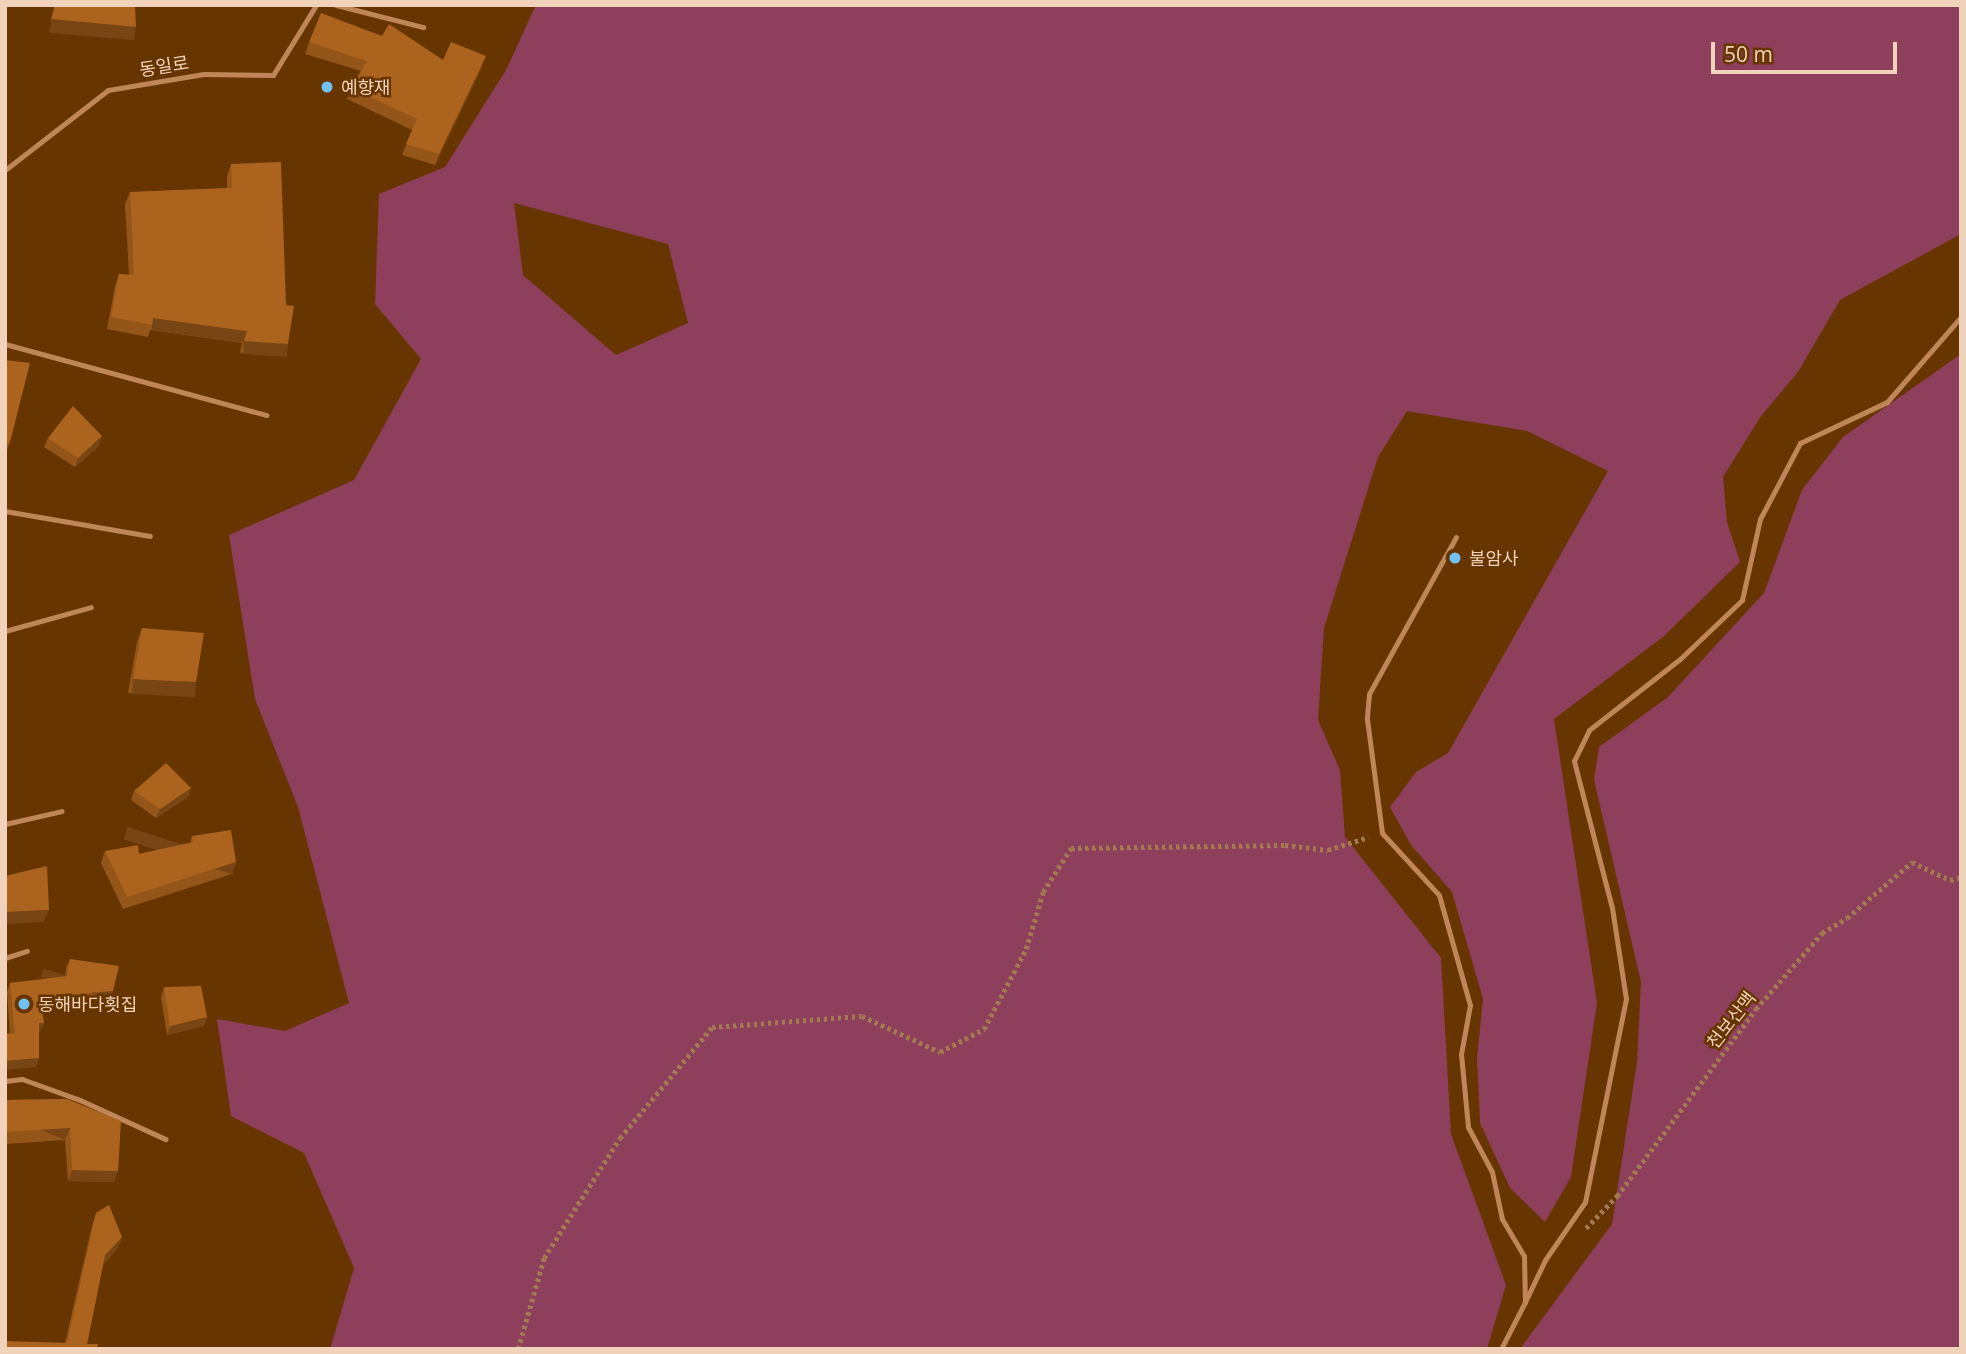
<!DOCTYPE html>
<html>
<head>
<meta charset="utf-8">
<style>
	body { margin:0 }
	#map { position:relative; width:1966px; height:1354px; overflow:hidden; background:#673500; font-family:"Open Sans","Noto Sans KR",sans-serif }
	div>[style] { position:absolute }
	.green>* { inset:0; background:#8e3f5c }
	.path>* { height:4.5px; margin-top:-2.25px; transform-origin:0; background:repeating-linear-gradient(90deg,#a27950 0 3.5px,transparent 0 7px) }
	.service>* { height:5px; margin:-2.5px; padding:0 2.5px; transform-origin:2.5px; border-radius:2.5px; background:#bf8658 }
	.wall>* { inset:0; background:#945519 }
	.shaded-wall>* { inset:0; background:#784514; transform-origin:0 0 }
	.building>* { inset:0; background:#ac631d }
	.dots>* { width:19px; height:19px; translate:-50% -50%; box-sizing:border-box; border:4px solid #673500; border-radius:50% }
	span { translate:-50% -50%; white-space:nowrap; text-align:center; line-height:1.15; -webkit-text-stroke:5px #673500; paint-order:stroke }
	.street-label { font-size:18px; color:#f1d3bb }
	.poi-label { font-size:18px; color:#f1d3bb }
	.left { translate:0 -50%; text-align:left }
	.frame { position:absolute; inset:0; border:7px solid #f1d3bb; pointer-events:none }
	.scale { position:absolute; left:1711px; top:42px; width:186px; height:32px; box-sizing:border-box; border:4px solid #f1d3bb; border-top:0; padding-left:9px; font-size:21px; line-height:24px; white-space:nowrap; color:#f1d3bb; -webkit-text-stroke:5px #673500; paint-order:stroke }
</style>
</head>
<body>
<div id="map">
	<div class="green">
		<i style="clip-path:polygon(evenodd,536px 5px,1961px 5px,1961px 234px,1840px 300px,1798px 372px,1761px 416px,1723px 477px,1727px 522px,1740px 562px,1663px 637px,1554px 719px,1597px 1003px,1571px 1177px,1545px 1222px,1510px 1188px,1480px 1123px,1477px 1058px,1483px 999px,1452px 892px,1411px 845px,1390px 807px,1416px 772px,1448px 753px,1608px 471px,1527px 431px,1407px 411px,1378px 457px,1324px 628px,1318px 720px,1340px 770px,1345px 837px,1441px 958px,1451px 1134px,1506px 1285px,1487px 1349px,330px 1349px,354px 1268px,304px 1153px,231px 1116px,217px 1019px,285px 1031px,349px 1003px,298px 807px,255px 699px,229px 535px,354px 480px,421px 359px,375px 304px,379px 194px,445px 167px,506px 70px,536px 5px,514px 203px,668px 244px,688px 323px,616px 355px,523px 275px,514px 203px)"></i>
		<i style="clip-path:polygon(1961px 354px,1961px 1349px,1520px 1349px,1612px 1224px,1637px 1062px,1641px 982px,1594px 780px,1599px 747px,1668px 697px,1764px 593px,1802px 490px,1843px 437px)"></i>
	</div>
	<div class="path">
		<i style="left:1586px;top:1228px;width:45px;rotate:-45.9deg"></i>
		<i style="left:1617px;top:1196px;width:233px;rotate:-53.4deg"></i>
		<i style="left:1756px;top:1009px;width:101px;rotate:-49deg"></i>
		<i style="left:1822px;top:933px;width:29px;rotate:-31deg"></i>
		<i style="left:1847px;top:918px;width:86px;rotate:-40.7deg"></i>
		<i style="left:1912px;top:862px;width:42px;rotate:25.3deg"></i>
		<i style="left:1950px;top:880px;width:11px;rotate:-15deg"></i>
		<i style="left:518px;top:1349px;width:95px;rotate:-74.1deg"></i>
		<i style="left:544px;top:1258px;width:142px;rotate:-57.7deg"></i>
		<i style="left:620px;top:1138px;width:144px;rotate:-50.3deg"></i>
		<i style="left:712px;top:1027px;width:150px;rotate:-4.2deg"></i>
		<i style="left:862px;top:1016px;width:86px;rotate:24.8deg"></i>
		<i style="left:940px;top:1052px;width:50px;rotate:-27.6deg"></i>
		<i style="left:984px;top:1029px;width:90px;rotate:-62.3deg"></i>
		<i style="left:1026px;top:949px;width:59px;rotate:-73.4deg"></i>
		<i style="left:1043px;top:892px;width:52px;rotate:-57.5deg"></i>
		<i style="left:1071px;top:848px;width:214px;rotate:-0.8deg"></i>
		<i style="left:1285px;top:845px;width:43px;rotate:6.6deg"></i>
		<i style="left:1328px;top:850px;width:42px;rotate:-18deg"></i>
	</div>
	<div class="service">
		<i style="left:336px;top:5px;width:90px;rotate:14.2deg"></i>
		<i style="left:5px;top:170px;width:130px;rotate:-37.8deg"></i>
		<i style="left:108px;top:90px;width:97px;rotate:-9.5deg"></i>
		<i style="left:204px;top:74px;width:69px;rotate:0.8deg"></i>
		<i style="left:273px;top:75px;width:82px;rotate:-58.4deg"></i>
		<i style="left:5px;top:344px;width:271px;rotate:15.2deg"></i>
		<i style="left:5px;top:511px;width:147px;rotate:9.8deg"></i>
		<i style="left:1456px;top:537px;width:179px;rotate:119deg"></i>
		<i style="left:1369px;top:694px;width:25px;rotate:95deg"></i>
		<i style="left:1367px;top:719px;width:115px;rotate:82.5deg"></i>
		<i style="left:1382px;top:833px;width:84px;rotate:47.4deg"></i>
		<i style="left:1439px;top:895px;width:114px;rotate:74.3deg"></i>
		<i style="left:1470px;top:1005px;width:50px;rotate:100.4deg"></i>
		<i style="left:1461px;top:1054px;width:73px;rotate:84.5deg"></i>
		<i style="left:1468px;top:1127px;width:51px;rotate:61.9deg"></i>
		<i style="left:1492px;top:1172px;width:48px;rotate:78deg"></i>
		<i style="left:1502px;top:1219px;width:43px;rotate:59.3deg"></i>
		<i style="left:1524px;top:1256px;width:46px;rotate:88.8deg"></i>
		<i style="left:1525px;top:1302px;width:53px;rotate:117.1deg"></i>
		<i style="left:5px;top:631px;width:89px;rotate:-15.6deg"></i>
		<i style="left:5px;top:824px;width:58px;rotate:-12.8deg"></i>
		<i style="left:5px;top:958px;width:23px;rotate:-18deg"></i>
		<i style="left:5px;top:1081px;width:17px;rotate:-7deg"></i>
		<i style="left:22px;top:1079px;width:62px;rotate:19.9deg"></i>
		<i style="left:80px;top:1100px;width:94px;rotate:24.6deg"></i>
		<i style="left:1525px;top:1302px;width:47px;rotate:-64.5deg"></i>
		<i style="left:1545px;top:1260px;width:70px;rotate:-55.4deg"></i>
		<i style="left:1585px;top:1202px;width:207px;rotate:-78.6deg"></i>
		<i style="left:1626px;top:999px;width:92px;rotate:-98.7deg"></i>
		<i style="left:1612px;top:908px;width:152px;rotate:-104.5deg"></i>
		<i style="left:1574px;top:761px;width:34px;rotate:-64deg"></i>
		<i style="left:1589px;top:730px;width:115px;rotate:-38deg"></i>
		<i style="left:1680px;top:659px;width:86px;rotate:-43.6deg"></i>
		<i style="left:1742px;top:600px;width:83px;rotate:-77.5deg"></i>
		<i style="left:1760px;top:519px;width:86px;rotate:-62.2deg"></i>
		<i style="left:1800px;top:443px;width:96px;rotate:-25.2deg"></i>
		<i style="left:1887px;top:402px;width:113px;rotate:-49deg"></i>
	</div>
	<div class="wall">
		<i style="clip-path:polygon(309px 42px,443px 60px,482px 67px,435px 165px,402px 155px,412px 130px,347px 99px,351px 88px,361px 71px,305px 54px)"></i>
		<i style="clip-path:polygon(231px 164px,284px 356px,240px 353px,242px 343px,150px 330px,148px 337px,107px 329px,115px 286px,119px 274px,129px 275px,125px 204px,130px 192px,227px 188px,227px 176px)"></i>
		<i style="clip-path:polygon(5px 360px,10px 442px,5px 455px)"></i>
		<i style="clip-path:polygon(48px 438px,99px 446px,75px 467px,44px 447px)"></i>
		<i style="clip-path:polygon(142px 628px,191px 696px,128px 693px,137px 642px)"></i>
		<i style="clip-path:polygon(191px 788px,188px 797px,156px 818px,131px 800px,134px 791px)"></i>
		<i style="clip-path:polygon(192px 836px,236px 862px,232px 874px,123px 909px,101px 863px,105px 851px,139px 854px,190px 843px)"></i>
		<i style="clip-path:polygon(70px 959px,110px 1000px,41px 1006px,40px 1032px,39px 1032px,39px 1058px,36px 1067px,10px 1034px,7px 992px,10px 983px,65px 977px,66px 968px)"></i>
		<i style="clip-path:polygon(164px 987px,207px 1017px,204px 1026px,167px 1035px,161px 997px)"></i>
		<i style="clip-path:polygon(67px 1099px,118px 1171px,114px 1182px,68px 1181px,65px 1140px,5px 1144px,5px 1100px)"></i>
		<i style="clip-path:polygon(96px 1213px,122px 1237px,117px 1249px,103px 1265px,87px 1344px,65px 1343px,92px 1226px)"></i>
	</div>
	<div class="shaded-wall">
		<i style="left:51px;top:19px;width:85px;height:14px;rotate:5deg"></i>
		<i style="clip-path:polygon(486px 56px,482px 67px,435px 165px,439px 154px)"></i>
		<i style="left:153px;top:318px;width:95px;height:12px;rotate:8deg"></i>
		<i style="left:244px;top:341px;width:44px;height:13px;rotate:4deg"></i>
		<i style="clip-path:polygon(102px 436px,99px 446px,75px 467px,78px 458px)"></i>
		<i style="left:133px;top:679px;width:63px;height:15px;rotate:3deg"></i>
		<i style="clip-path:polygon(191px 788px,188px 797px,156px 818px,160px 809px)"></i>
		<i style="left:236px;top:862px;width:13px;height:114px;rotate:108deg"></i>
		<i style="clip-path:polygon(49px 910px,44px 922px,5px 924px,5px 912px)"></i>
		<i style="left:113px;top:991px;width:9px;height:73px;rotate:108deg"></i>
		<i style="clip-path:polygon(207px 1017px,204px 1026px,167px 1035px,170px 1026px)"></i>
		<i style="clip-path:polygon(39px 1023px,44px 1023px,40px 1032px,36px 1032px)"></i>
		<i style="clip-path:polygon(39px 1058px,36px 1067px,5px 1070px,5px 1061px)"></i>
		<i style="left:70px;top:1128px;width:13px;height:65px;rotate:113deg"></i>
		<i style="clip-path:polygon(72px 1170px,118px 1171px,114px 1182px,68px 1181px)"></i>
		<i style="clip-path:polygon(122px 1237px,117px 1249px,100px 1268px,105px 1255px)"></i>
	</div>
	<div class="building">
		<i style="clip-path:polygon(55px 5px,135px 5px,136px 27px,51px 19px)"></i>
		<i style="clip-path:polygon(321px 13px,382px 36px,389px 24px,443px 60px,451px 42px,486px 56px,439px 154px,406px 144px,417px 119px,351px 88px,367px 61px,309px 42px)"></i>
		<i style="clip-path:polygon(281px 162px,286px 305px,294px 306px,288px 344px,244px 341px,247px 331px,153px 318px,152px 325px,111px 317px,119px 274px,134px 275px,130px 192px,232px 188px,231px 164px)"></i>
		<i style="clip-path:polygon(5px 360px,30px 363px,10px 442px,5px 441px)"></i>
		<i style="clip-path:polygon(73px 406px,102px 436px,78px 458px,48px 438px)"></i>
		<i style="clip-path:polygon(142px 628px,204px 633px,196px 682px,133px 679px)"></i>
		<i style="clip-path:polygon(166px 763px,191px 788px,160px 809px,134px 791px)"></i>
		<i style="clip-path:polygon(231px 830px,236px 862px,127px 897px,105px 851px,138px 845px,139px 854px,193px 842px,192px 836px)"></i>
		<i style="clip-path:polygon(47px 866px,49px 910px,5px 912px,5px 876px)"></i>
		<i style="clip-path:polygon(70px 959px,119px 966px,113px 991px,40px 997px,44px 1023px,39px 1023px,39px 1058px,5px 1061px,5px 1033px,15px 1034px,10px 983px,67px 976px)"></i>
		<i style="clip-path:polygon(201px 986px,207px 1017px,170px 1026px,164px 987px)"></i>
		<i style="clip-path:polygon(67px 1099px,121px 1121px,118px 1171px,72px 1170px,70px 1128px,5px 1132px,5px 1100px)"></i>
		<i style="clip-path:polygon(109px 1205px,122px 1237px,105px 1255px,87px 1344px,98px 1344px,97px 1349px,5px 1349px,5px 1341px,67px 1343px,96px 1213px)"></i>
	</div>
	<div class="dots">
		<i style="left:327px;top:87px;background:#72c1f5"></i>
		<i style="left:1455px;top:558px;background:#72c1f5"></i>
		<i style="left:24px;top:1004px;background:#72c1f5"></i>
	</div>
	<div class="street-label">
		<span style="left:164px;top:66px;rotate:-9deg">동일로</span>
		<span style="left:1731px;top:1020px;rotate:-52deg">천보산맥</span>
	</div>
	<div class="poi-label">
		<span class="left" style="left:341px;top:87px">예향재</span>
		<span class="left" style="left:1469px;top:558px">불암사</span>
		<span class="left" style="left:38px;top:1004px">동해바다횟집</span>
	</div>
	<div class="frame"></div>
	<div class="scale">50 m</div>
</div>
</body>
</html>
